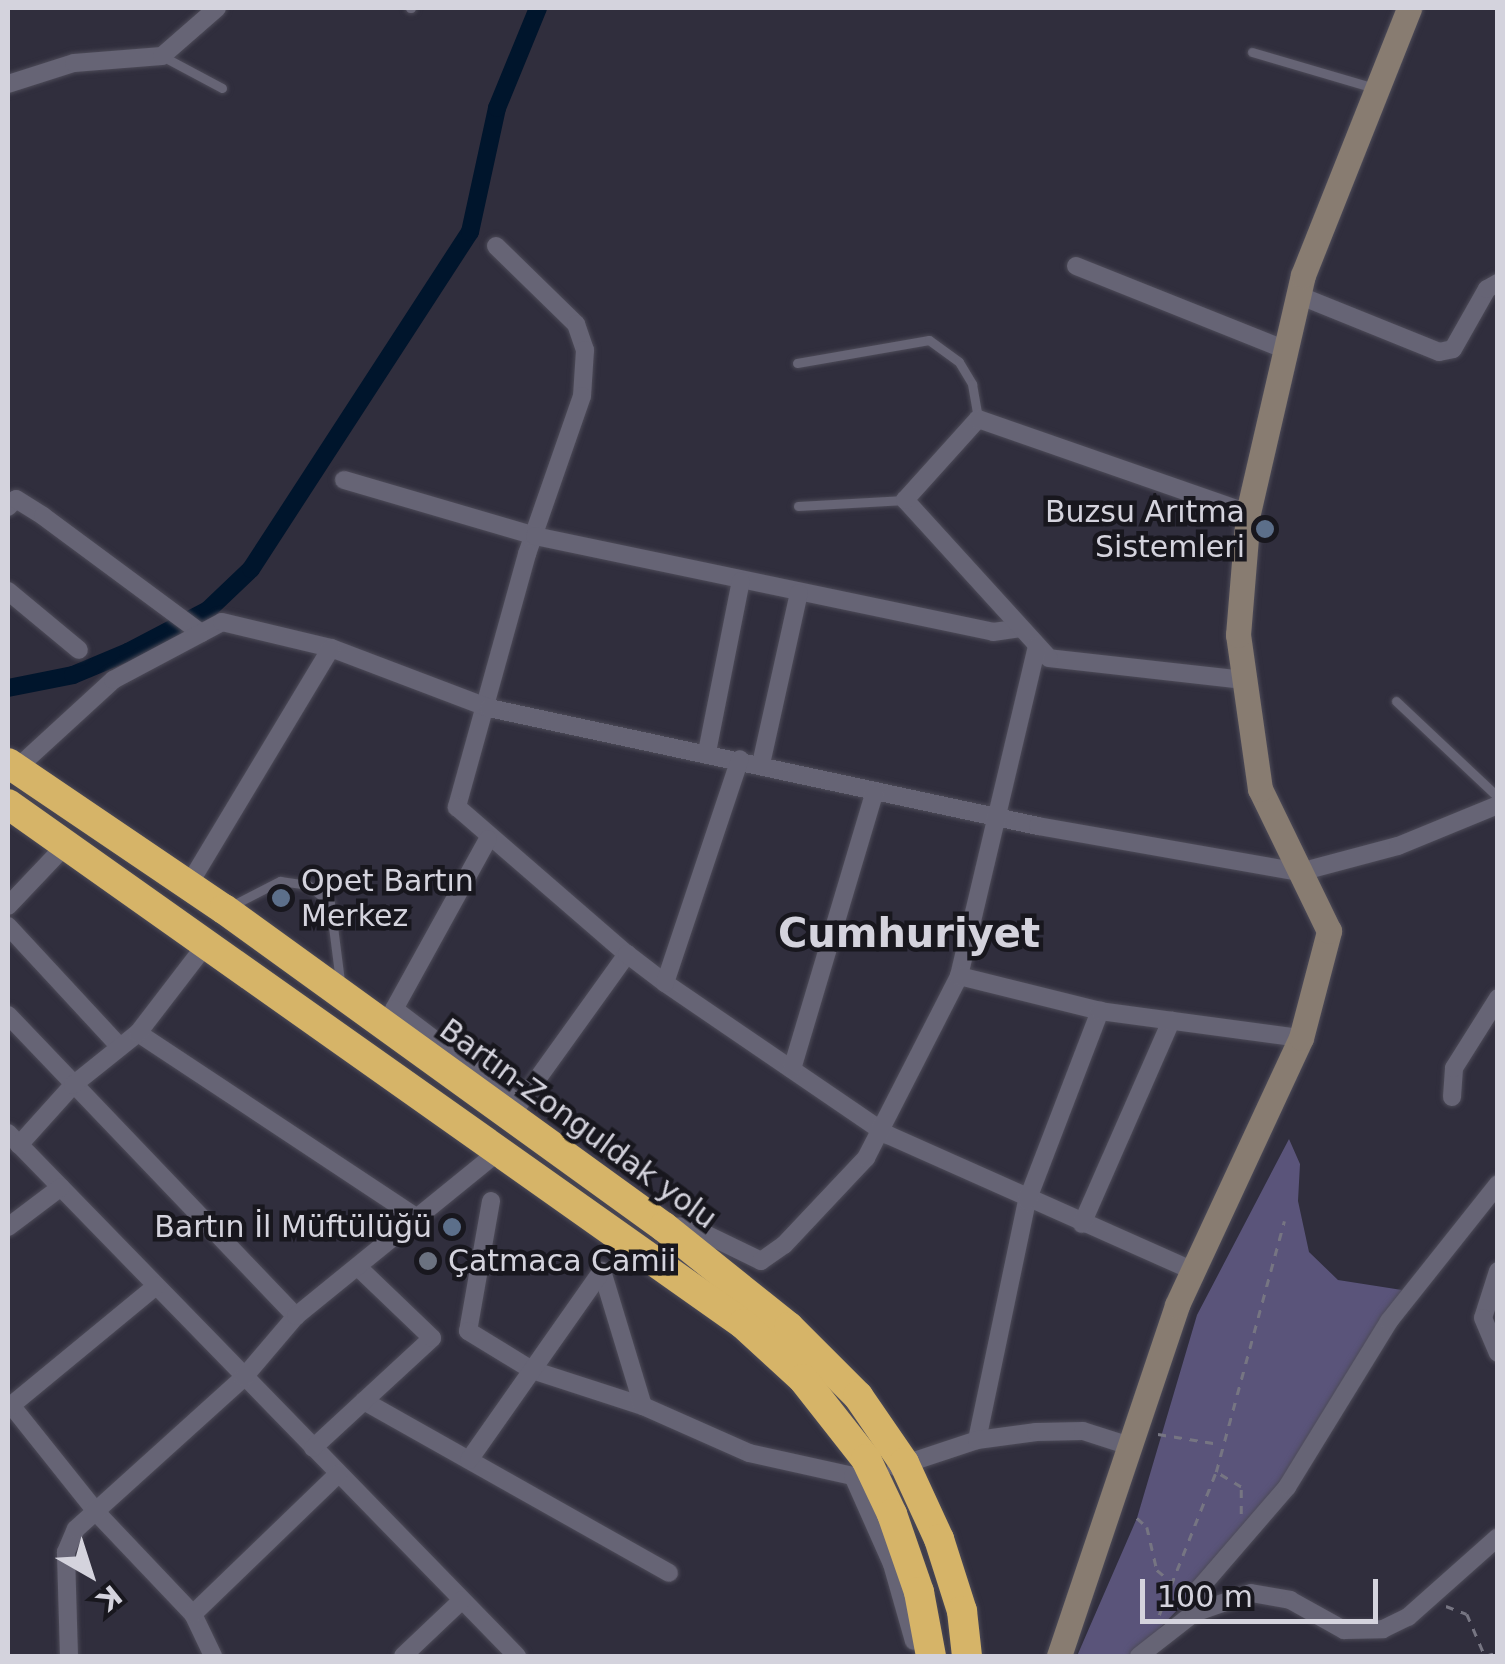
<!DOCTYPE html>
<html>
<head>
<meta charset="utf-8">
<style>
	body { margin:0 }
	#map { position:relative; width:1505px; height:1664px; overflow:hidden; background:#302e3d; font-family:"DejaVu Sans",sans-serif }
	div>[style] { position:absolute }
	.green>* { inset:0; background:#5a547a }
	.canal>* { height:18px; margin:-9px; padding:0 9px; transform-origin:9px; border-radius:9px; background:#00152c }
	.path>* { height:2.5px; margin-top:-1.25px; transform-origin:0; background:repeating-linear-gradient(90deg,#767582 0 8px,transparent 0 16px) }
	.roads { filter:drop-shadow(0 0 2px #4d4b58) drop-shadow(0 0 2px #4d4b58) }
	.lane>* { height:9px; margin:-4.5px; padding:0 4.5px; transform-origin:4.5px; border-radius:4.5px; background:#666475 }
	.street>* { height:18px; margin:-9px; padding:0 9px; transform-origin:9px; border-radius:9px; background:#666475 }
	.secondary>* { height:25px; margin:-12.5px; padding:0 12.5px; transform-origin:12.5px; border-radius:12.5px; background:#887c71 }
	.highway>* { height:30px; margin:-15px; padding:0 15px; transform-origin:15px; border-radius:15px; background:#d6b468 }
	.dots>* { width:28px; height:28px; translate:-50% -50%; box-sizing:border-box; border:5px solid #18171e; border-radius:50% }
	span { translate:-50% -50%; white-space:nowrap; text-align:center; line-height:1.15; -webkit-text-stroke:9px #18171e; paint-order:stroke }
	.poi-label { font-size:30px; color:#d4d3dd }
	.right { translate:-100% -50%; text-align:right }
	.left { translate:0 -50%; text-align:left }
	.street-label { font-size:30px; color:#d4d3dd }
	.district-label { font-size:40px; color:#d4d3dd; font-weight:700 }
	.frame { position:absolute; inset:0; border:10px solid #d4d3dd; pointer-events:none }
	.north { position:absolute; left:40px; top:1524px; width:100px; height:100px; -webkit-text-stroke:8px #18171e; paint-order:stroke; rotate:141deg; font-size:28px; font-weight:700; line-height:40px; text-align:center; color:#d4d3dd }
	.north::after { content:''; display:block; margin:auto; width:35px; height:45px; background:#d4d3dd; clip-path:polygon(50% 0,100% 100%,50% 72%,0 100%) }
	.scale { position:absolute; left:1140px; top:1579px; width:238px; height:45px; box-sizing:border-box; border:5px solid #d4d3dd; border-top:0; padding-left:12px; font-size:30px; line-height:35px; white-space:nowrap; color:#d4d3dd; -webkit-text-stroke:8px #18171e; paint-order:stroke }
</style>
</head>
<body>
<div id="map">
	<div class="green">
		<i style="clip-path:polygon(1289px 1139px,1300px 1164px,1298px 1201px,1309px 1252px,1338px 1280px,1402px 1290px,1284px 1481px,1194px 1592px,1134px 1656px,1077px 1656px,1137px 1518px,1197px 1315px)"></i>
	</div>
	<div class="canal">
		<i style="left:8px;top:688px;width:66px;rotate:-11.3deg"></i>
		<i style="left:73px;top:675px;width:60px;rotate:-22.7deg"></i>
		<i style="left:128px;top:652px;width:90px;rotate:-27.7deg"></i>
		<i style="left:208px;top:610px;width:59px;rotate:-43.6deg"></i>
		<i style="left:251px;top:569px;width:402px;rotate:-57deg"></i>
		<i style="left:470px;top:232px;width:127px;rotate:-77.7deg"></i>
		<i style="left:497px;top:108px;width:108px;rotate:-67.7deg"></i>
	</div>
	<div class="path">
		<i style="left:1158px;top:1434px;width:62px;rotate:9.3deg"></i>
		<i style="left:1241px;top:1514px;width:27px;rotate:-90deg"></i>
		<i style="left:1241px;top:1487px;width:29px;rotate:-149deg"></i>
		<i style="left:1216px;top:1472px;width:260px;rotate:-74.8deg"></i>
		<i style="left:1137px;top:1518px;width:13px;rotate:42deg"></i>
		<i style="left:1147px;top:1527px;width:44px;rotate:76.9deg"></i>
		<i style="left:1157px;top:1570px;width:17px;rotate:40deg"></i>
		<i style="left:1446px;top:1606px;width:22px;rotate:21deg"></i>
		<i style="left:1467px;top:1614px;width:46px;rotate:66.8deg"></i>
		<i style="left:1485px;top:1656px;width:14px;rotate:-17deg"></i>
		<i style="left:1159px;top:1615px;width:152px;rotate:-68.3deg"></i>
	</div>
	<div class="roads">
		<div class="lane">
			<i style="left:410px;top:8px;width:1px"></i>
			<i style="left:1252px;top:52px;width:127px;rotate:16.4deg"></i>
			<i style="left:162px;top:56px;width:68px;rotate:28.1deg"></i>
			<i style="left:797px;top:363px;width:134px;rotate:-9.9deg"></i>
			<i style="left:929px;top:340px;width:37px;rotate:36deg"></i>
			<i style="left:959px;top:362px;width:26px;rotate:59deg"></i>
			<i style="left:972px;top:384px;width:36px;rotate:80deg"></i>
			<i style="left:798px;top:506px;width:107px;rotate:-3.2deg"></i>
			<i style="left:1396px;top:701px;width:140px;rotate:43.3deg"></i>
			<i style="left:233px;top:905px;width:53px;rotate:-27.1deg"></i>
			<i style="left:280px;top:881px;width:28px;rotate:8deg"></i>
			<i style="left:308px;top:885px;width:28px;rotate:39deg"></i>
			<i style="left:330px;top:903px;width:79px;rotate:82.7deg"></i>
		</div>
		<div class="street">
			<i style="left:8px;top:84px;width:69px;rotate:-17.7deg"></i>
			<i style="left:74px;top:63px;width:88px;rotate:-4.5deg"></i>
			<i style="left:162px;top:56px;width:73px;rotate:-41.1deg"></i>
			<i style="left:496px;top:246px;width:112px;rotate:44.3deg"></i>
			<i style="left:576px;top:324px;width:28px;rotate:71deg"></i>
			<i style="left:585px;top:350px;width:46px;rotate:93.7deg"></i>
			<i style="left:582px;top:396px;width:167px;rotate:109.2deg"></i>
			<i style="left:527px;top:554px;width:263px;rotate:105.5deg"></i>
			<i style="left:457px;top:807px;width:225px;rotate:40.9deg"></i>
			<i style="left:1076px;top:266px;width:224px;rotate:21.8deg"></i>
			<i style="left:1298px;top:295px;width:152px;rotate:22deg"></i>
			<i style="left:1439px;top:352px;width:14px;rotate:-12deg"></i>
			<i style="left:1453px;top:349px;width:69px;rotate:-60.5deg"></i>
			<i style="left:1487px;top:289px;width:13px;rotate:-29deg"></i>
			<i style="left:344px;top:480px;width:199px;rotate:16.3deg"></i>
			<i style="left:535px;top:536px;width:468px;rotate:11.8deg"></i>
			<i style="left:993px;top:632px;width:28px;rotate:-8deg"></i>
			<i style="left:8px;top:507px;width:11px;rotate:-45deg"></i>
			<i style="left:16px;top:499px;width:32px;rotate:32deg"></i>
			<i style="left:43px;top:516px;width:197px;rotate:36.5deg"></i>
			<i style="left:8px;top:591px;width:92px;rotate:39.7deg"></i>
			<i style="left:1244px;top:680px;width:196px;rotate:-173.6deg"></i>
			<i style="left:1049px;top:658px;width:214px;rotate:-132.3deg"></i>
			<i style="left:905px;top:500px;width:109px;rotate:-48deg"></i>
			<i style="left:978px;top:419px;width:286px;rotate:19.2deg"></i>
			<i style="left:707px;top:752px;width:174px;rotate:-78.8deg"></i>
			<i style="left:761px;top:764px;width:175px;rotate:-77.5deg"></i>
			<i style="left:16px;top:769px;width:132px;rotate:-42.5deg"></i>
			<i style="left:113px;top:680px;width:123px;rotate:-28deg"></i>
			<i style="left:222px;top:622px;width:112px;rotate:13.4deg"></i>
			<i style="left:331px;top:648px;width:169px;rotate:20.8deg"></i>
			<i style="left:489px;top:708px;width:562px;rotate:12.13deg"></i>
			<i style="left:1038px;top:826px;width:266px;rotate:10deg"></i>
			<i style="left:1300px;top:872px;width:101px;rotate:-14.9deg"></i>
			<i style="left:1398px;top:846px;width:108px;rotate:-22.3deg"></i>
			<i style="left:488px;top:839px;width:194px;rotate:118.9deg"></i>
			<i style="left:394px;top:1009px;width:157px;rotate:37.2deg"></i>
			<i style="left:194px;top:876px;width:266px;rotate:-59deg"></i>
			<i style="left:8px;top:906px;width:83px;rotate:-46.5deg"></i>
			<i style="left:8px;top:926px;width:163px;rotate:47.2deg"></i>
			<i style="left:959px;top:976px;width:339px;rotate:-76.7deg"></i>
			<i style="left:665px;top:983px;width:270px;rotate:34.3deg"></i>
			<i style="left:888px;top:1135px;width:334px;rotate:24deg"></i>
			<i style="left:8px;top:1015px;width:417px;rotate:46.3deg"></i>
			<i style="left:138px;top:1033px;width:335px;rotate:33.5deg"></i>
			<i style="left:792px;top:1069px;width:290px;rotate:-73.4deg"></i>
			<i style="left:1452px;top:1097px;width:29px;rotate:-86deg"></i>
			<i style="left:1454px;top:1068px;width:83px;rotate:-57.8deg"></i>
			<i style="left:510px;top:1117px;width:201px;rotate:-54.3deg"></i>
			<i style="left:627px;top:954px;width:48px;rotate:37.3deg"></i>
			<i style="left:665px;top:983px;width:236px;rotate:-71.5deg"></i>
			<i style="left:8px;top:1133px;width:730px;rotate:45.78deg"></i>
			<i style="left:19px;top:1145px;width:81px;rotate:-48deg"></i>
			<i style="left:73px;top:1085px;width:83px;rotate:-38.7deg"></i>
			<i style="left:138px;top:1033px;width:108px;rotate:-52.5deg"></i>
			<i style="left:491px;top:1201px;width:132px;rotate:100deg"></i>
			<i style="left:468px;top:1331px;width:75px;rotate:31.4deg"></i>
			<i style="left:532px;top:1370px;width:117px;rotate:18deg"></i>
			<i style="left:643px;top:1406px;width:116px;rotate:23.9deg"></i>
			<i style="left:749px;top:1453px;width:107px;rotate:12.5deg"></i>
			<i style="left:853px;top:1476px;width:96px;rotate:66.1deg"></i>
			<i style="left:892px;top:1564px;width:80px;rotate:74.1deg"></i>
			<i style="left:1082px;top:1224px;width:222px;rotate:-66.3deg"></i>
			<i style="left:8px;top:1227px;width:66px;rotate:-37deg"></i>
			<i style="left:664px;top:1227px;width:25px;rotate:-2deg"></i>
			<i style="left:689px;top:1226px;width:80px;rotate:25.9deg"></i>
			<i style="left:761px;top:1261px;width:28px;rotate:-35deg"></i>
			<i style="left:784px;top:1245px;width:120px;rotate:-46.7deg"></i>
			<i style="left:866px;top:1158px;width:204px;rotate:-62.9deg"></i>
			<i style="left:959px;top:976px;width:145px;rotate:13.9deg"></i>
			<i style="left:602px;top:1271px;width:141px;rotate:73.1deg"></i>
			<i style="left:1498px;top:1271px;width:49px;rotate:107.7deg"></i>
			<i style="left:1483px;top:1318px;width:38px;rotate:67deg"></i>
			<i style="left:364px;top:1401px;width:350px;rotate:29.4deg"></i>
			<i style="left:11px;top:1405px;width:139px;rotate:51.4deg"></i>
			<i style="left:98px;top:1514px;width:138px;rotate:46.5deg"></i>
			<i style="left:193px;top:1614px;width:47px;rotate:64.5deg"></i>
			<i style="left:8px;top:1408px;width:192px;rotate:-39.5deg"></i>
			<i style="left:977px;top:1440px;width:244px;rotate:-78.2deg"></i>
			<i style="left:1027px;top:1201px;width:204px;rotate:-69deg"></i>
			<i style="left:1100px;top:1011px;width:203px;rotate:7.7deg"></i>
			<i style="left:313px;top:1448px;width:162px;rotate:-42.7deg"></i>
			<i style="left:432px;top:1338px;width:103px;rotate:-136.2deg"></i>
			<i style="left:469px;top:1460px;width:231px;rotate:-54.9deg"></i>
			<i style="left:896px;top:1467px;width:85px;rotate:-18.4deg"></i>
			<i style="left:977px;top:1440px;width:60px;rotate:-7.7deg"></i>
			<i style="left:1036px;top:1432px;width:47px;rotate:-1.2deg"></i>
			<i style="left:1083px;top:1431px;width:52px;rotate:17.7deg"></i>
			<i style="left:1194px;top:1613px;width:25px;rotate:-78deg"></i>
			<i style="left:1199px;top:1589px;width:135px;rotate:-49.2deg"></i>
			<i style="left:1287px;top:1487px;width:195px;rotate:-58.4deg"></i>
			<i style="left:1389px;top:1321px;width:175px;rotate:-51.5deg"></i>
			<i style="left:193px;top:1614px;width:202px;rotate:-44deg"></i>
			<i style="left:69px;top:1656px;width:104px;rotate:-91.7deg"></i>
			<i style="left:66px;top:1552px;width:25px;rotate:-67deg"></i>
			<i style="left:76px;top:1529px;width:227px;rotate:-42.1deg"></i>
			<i style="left:244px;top:1377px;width:80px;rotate:-49.6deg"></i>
			<i style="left:296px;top:1316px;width:262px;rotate:-39.1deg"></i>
			<i style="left:403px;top:1656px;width:81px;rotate:-43.5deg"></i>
			<i style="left:1139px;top:1656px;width:70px;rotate:-38deg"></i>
			<i style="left:1194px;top:1613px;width:60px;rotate:-19.3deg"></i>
			<i style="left:1251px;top:1593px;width:40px;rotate:10deg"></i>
			<i style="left:1290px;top:1600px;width:62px;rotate:29.1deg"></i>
			<i style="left:1344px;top:1630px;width:39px;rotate:-1deg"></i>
			<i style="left:1383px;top:1629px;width:28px;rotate:-26deg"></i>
			<i style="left:1408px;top:1617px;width:120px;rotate:-41.6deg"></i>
		</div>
		<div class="secondary">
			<i style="left:1059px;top:1656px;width:370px;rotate:-71.4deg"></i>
			<i style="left:1177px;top:1305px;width:294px;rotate:-65.1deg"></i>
			<i style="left:1301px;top:1038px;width:111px;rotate:-75.3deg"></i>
			<i style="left:1329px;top:931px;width:158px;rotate:-115.9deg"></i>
			<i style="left:1260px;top:789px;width:156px;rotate:-98.1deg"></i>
			<i style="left:1238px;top:635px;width:122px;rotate:-85.3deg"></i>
			<i style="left:1248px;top:513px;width:244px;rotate:-77deg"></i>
			<i style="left:1303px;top:275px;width:287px;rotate:-68.3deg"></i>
		</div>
		<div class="highway">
			<i style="left:8px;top:763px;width:261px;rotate:34.1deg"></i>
			<i style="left:224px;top:909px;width:543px;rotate:35.86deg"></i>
			<i style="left:664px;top:1227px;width:160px;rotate:38.7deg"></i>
			<i style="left:789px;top:1327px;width:98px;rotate:45deg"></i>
			<i style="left:858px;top:1396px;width:81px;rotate:55.5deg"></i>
			<i style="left:904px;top:1463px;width:84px;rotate:65.3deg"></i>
			<i style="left:939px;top:1539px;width:76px;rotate:72.3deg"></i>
			<i style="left:962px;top:1611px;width:45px;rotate:83.7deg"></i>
			<i style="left:8px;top:804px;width:900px;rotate:35.28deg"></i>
			<i style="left:743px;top:1324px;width:81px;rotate:42.5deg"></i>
			<i style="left:803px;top:1379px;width:102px;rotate:51.8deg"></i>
			<i style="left:866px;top:1459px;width:61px;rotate:64.7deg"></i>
			<i style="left:892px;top:1514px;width:83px;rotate:70.9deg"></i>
			<i style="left:919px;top:1592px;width:65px;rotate:79.4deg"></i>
		</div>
	</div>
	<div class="dots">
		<i style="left:1265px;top:529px;background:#5c6f8a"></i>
		<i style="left:281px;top:898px;background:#5c6f8a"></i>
		<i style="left:452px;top:1227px;background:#5c6f8a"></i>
		<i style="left:428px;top:1261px;background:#6b7280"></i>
	</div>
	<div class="poi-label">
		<span class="right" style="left:1245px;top:529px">Buzsu Arıtma<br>Sistemleri</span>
		<span class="left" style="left:301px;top:898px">Opet Bartın<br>Merkez</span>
		<span class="right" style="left:432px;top:1227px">Bartın İl Müftülüğü</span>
		<span class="left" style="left:448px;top:1261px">Çatmaca Camii</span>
	</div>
	<div class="street-label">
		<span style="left:578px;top:1124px;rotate:36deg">Bartın-Zonguldak yolu</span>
	</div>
	<div class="district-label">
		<span style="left:909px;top:933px">Cumhuriyet</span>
	</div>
	<div class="frame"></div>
	<div class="north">K</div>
	<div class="scale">100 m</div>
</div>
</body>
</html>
